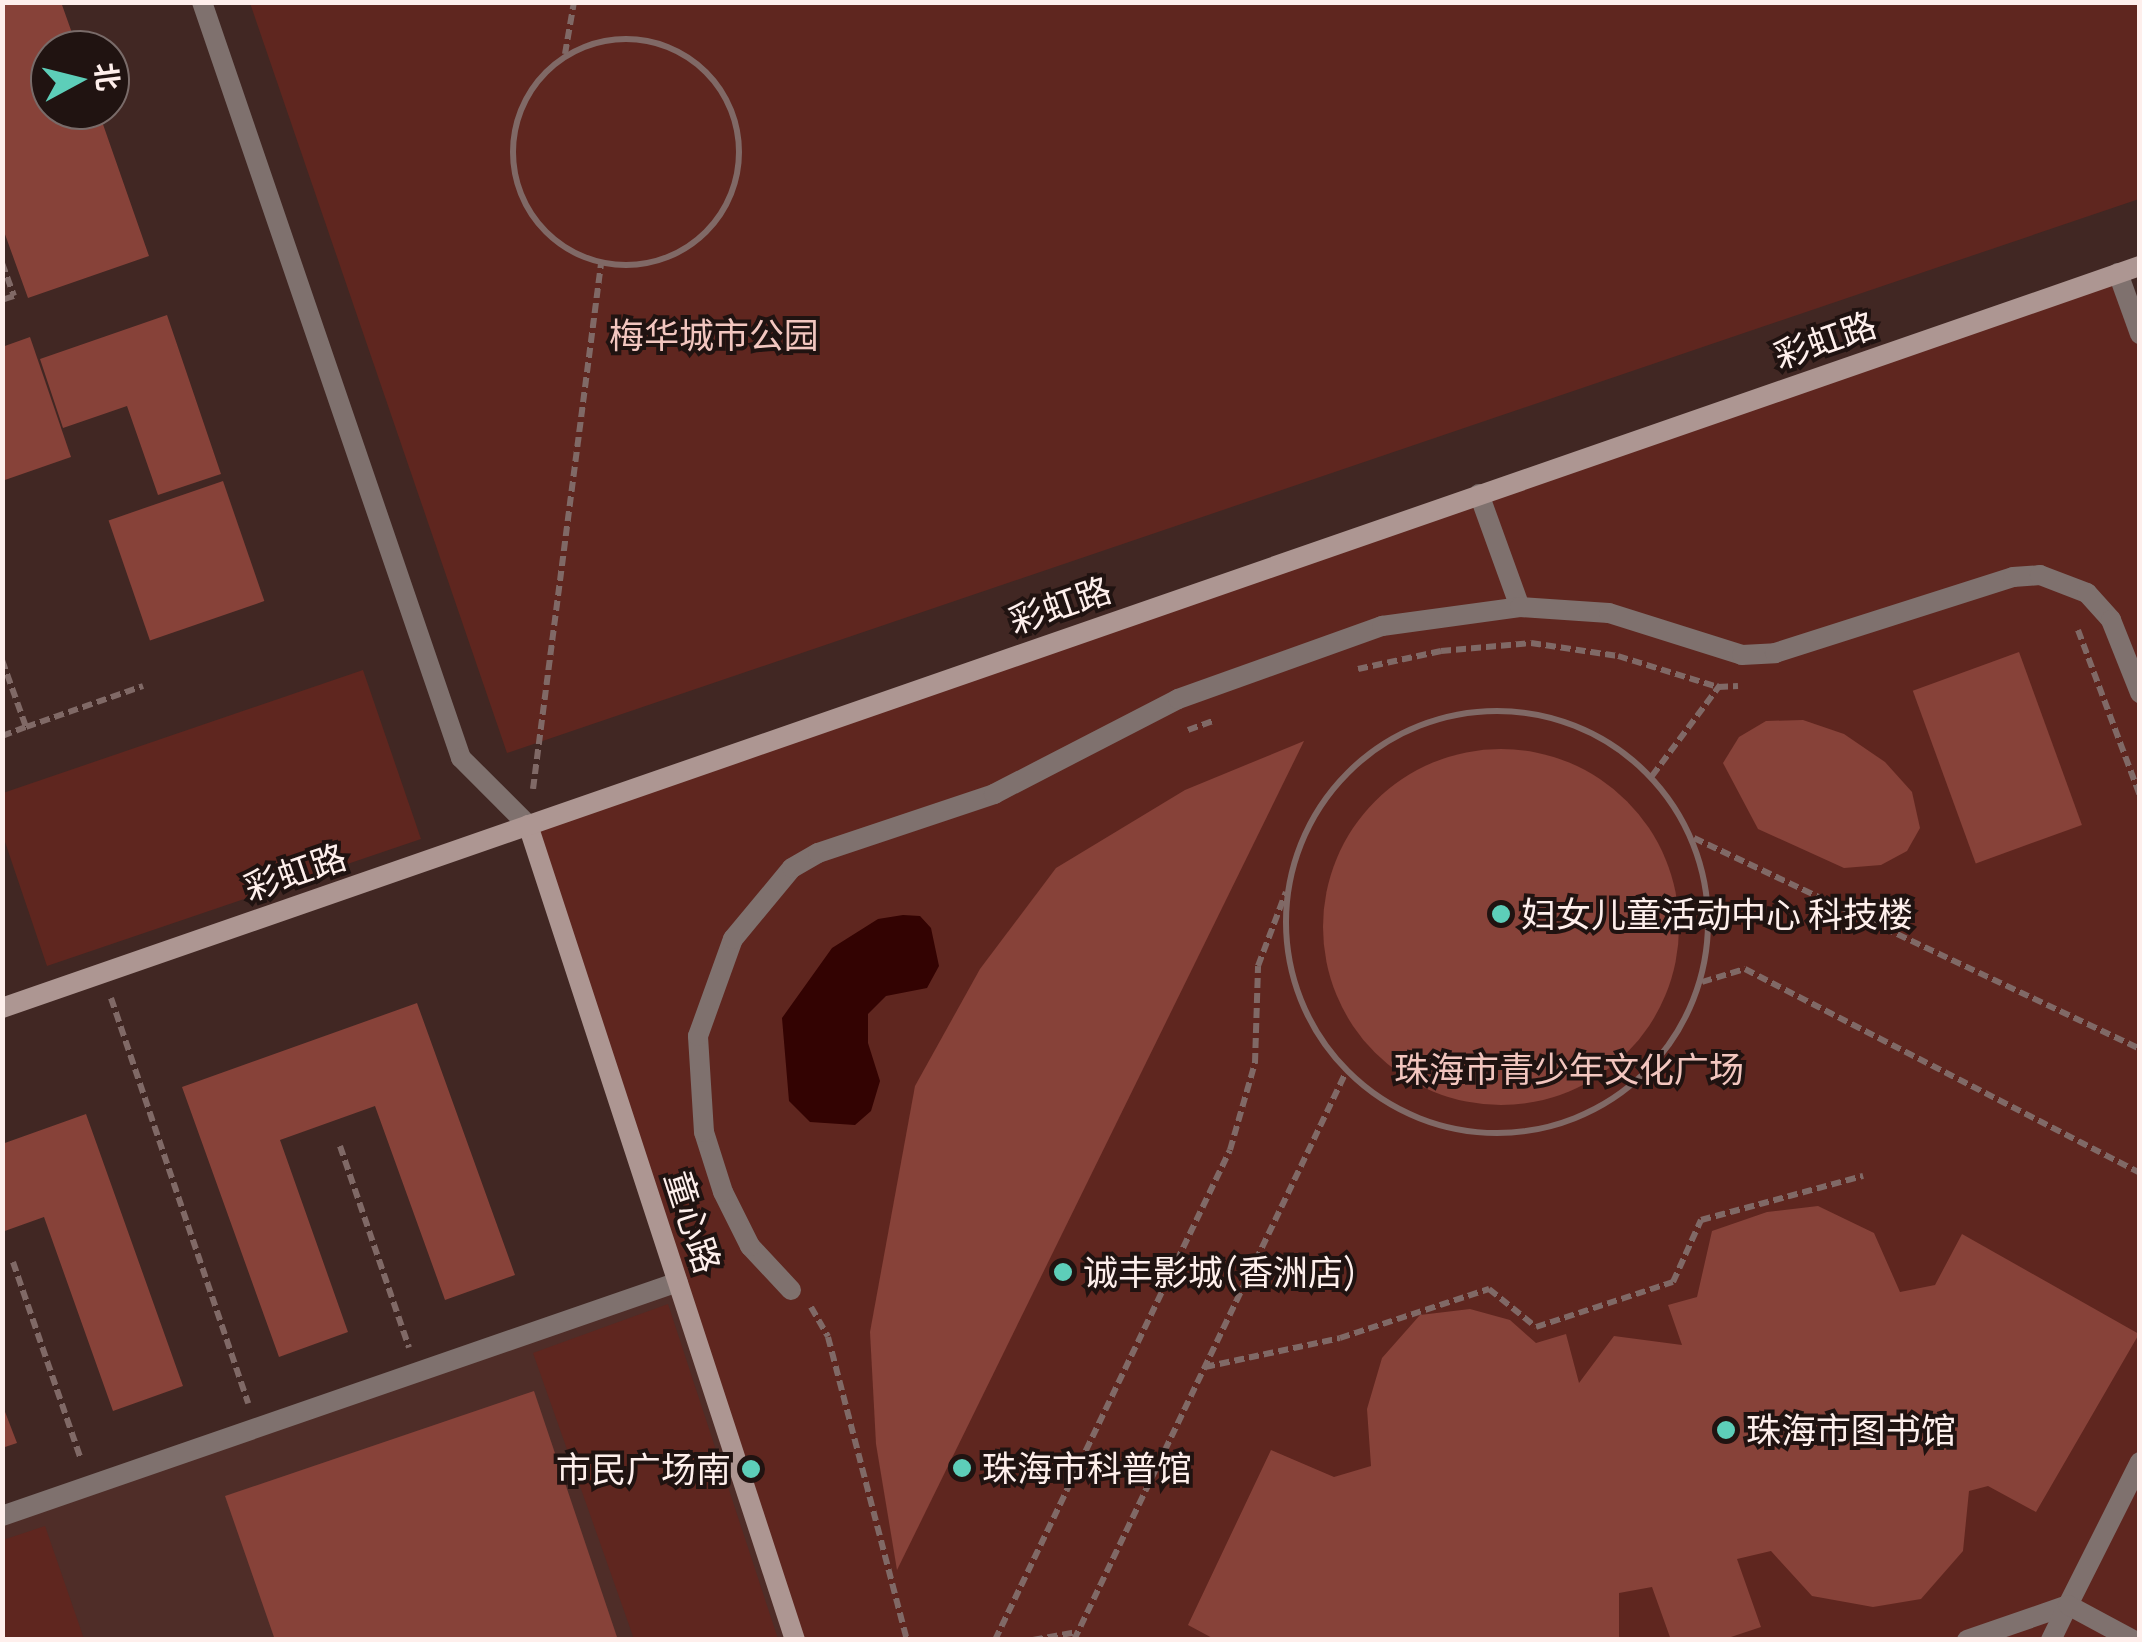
<!DOCTYPE html>
<html>
<head>
<meta charset="utf-8">
<style>
	body { margin:0 }
	#map { position:relative; width:2142px; height:1642px; overflow:hidden; background:#412723; font-family:Manrope,"Noto Sans SC",sans-serif }
	div>[style] { position:absolute }
	.built>* { inset:0; background:#4f2d28 }
	.green>* { inset:0; background:#5f261f }
	.water>* { inset:0; background:#330302 }
	.building>* { inset:0; background:#874239; transform-origin:0 0 }
	.round { border-radius:50% }
	.path>* { height:6px; margin-top:-3px; transform-origin:0; background:repeating-linear-gradient(90deg,#806966 0 10px,transparent 0 15px) }
	.path>.ring { margin:-3px; padding:0; box-sizing:content-box; background:none; border:6px solid #806966; border-radius:50% }
	.lane>* { height:20px; margin:-10px; padding:0 10px; transform-origin:10px; border-radius:10px; background:#7f716e }
	.street>* { height:20px; margin:-10px; padding:0 10px; transform-origin:10px; border-radius:10px; background:#7f716e }
	.secondary>* { height:20px; margin:-10px; padding:0 10px; transform-origin:10px; border-radius:10px; background:#ad9692 }
	.dots>* { width:28px; height:28px; translate:-50% -50%; box-sizing:border-box; border:5px solid #201311; border-radius:50% }
	span { translate:-50% -50%; white-space:nowrap; text-align:center; line-height:1.15; -webkit-text-stroke:8px #201311; paint-order:stroke }
	.park-label { font-size:35px; color:#f2c6bf }
	.street-label { font-size:35px; color:#feefec }
	.poi-label { font-size:35px; color:#feefec }
	.left { translate:0 -50%; text-align:left }
	.right { translate:-100% -50%; text-align:right }
	.frame { position:absolute; inset:0; border:5px solid #feefec; pointer-events:none }
	.north { position:absolute; left:30px; top:30px; width:100px; height:100px; box-sizing:border-box; background:#201311; border:2px solid #796b69; border-radius:50%; rotate:83deg; font-size:28px; font-weight:700; line-height:40px; text-align:center; color:#feefec }
	.north::after { content:''; display:block; margin:auto; width:35px; height:45px; background:#5dceb9; clip-path:polygon(50% 0,100% 100%,50% 72%,0 100%) }
</style>
</head>
<body>
<div id="map">
	<div class="built">
		<i style="clip-path:polygon(677px 1283px,794px 1639px,3px 1639px,2px 1517px)"></i>
	</div>
	<div class="green">
		<i style="clip-path:polygon(250px 3px,2139px 3px,2139px 199px,507px 753px)"></i>
		<i style="clip-path:polygon(2118px 275px,2140px 336px,2139px 1639px,796px 1639px,529px 825px)"></i>
		<i style="clip-path:polygon(363px 670px,421px 839px,47px 966px,3px 836px,3px 793px)"></i>
		<i style="clip-path:polygon(668px 1304px,778px 1639px,634px 1639px,533px 1353px)"></i>
		<i style="clip-path:polygon(45px 1526px,84px 1639px,3px 1639px,3px 1540px)"></i>
	</div>
	<div class="water">
		<i style="clip-path:polygon(903px 915px,920px 916px,931px 928px,939px 966px,927px 988px,886px 996px,868px 1014px,868px 1043px,880px 1081px,871px 1111px,855px 1125px,810px 1122px,789px 1101px,782px 1018px,832px 948px,878px 919px)"></i>
	</div>
	<div class="building">
		<i style="clip-path:polygon(2px 2px,61px 2px,78px 50px,50px 50px,50px 110px,98px 110px,149px 256px,28px 298px,2px 226px)"></i>
		<i style="clip-path:polygon(167px 315px,221px 474px,158px 495px,127px 406px,63px 428px,40px 359px)"></i>
		<i style="clip-path:polygon(30px 337px,71px 457px,2px 481px,2px 347px)"></i>
		<i style="left:223px;top:481px;width:127px;height:121px;rotate:71deg"></i>
		<i style="left:2019px;top:652px;width:184px;height:113px;rotate:70deg"></i>
		<i style="clip-path:polygon(1803px 720px,1844px 734px,1885px 762px,1912px 792px,1920px 828px,1907px 851px,1881px 865px,1844px 868px,1758px 829px,1723px 763px,1739px 737px,1766px 721px)"></i>
		<i style="clip-path:polygon(1304px 741px,897px 1570px,876px 1444px,870px 1332px,915px 1086px,980px 969px,1056px 868px,1185px 790px)"></i>
		<i class="round" style="left:1323px;top:749px;width:356px;height:356px"></i>
		<i style="clip-path:polygon(417px 1003px,515px 1275px,445px 1300px,375px 1106px,280px 1140px,348px 1332px,279px 1357px,182px 1087px)"></i>
		<i style="clip-path:polygon(86px 1114px,183px 1386px,113px 1411px,44px 1217px,2px 1232px,2px 1144px)"></i>
		<i style="clip-path:polygon(1818px 1206px,1874px 1233px,1900px 1292px,1935px 1285px,1962px 1234px,2139px 1334px,2036px 1512px,1988px 1486px,1969px 1491px,1963px 1551px,1921px 1599px,1873px 1607px,1812px 1596px,1771px 1551px,1737px 1559px,1761px 1627px,1722px 1640px,1671px 1640px,1652px 1587px,1619px 1593px,1619px 1640px,1216px 1640px,1188px 1625px,1271px 1450px,1334px 1477px,1371px 1466px,1367px 1409px,1382px 1358px,1420px 1315px,1470px 1309px,1510px 1320px,1536px 1343px,1566px 1334px,1579px 1383px,1614px 1336px,1682px 1345px,1668px 1305px,1697px 1297px,1712px 1231px,1767px 1212px)"></i>
		<i style="clip-path:polygon(534px 1391px,618px 1640px,275px 1640px,225px 1496px)"></i>
		<i style="clip-path:polygon(2px 1404px,17px 1443px,2px 1448px)"></i>
	</div>
	<div class="path">
		<i class="ring" style="left:513px;top:39px;width:220px;height:220px"></i>
		<i style="left:565px;top:54px;width:53px;rotate:-80.2deg"></i>
		<i style="left:2px;top:263px;width:35px;rotate:70deg"></i>
		<i style="left:14px;top:296px;width:13px;rotate:162deg"></i>
		<i style="left:2078px;top:630px;width:177px;rotate:69.5deg"></i>
		<i style="left:2px;top:660px;width:71px;rotate:70.3deg"></i>
		<i style="left:26px;top:727px;width:124px;rotate:-19.3deg"></i>
		<i style="left:1358px;top:669px;width:85px;rotate:-12.2deg"></i>
		<i style="left:1441px;top:651px;width:90px;rotate:-5.1deg"></i>
		<i style="left:1531px;top:643px;width:88px;rotate:8.5deg"></i>
		<i style="left:1618px;top:656px;width:105px;rotate:17.2deg"></i>
		<i style="left:1718px;top:687px;width:20px;rotate:-3deg"></i>
		<i class="ring" style="left:1286px;top:711px;width:416px;height:416px"></i>
		<i style="left:1188px;top:730px;width:29px;rotate:-20deg"></i>
		<i style="left:2px;top:736px;width:26px;rotate:-21deg"></i>
		<i style="left:1652px;top:776px;width:114px;rotate:-53.2deg"></i>
		<i style="left:533px;top:789px;width:529px;rotate:-82.62deg"></i>
		<i style="left:1694px;top:838px;width:493px;rotate:25.3deg"></i>
		<i style="left:1702px;top:982px;width:45px;rotate:-16.8deg"></i>
		<i style="left:1745px;top:969px;width:445px;rotate:27.3deg"></i>
		<i style="left:111px;top:998px;width:428px;rotate:71.3deg"></i>
		<i style="left:340px;top:1146px;width:213px;rotate:71.1deg"></i>
		<i style="left:13px;top:1262px;width:208px;rotate:71deg"></i>
		<i style="left:811px;top:1307px;width:34px;rotate:60deg"></i>
		<i style="left:828px;top:1337px;width:313px;rotate:75.4deg"></i>
		<i style="left:1205px;top:1367px;width:138px;rotate:-12.1deg"></i>
		<i style="left:1340px;top:1338px;width:157px;rotate:-18.2deg"></i>
		<i style="left:1489px;top:1289px;width:60px;rotate:39deg"></i>
		<i style="left:1536px;top:1327px;width:144px;rotate:-18.2deg"></i>
		<i style="left:1673px;top:1282px;width:68px;rotate:-65.7deg"></i>
		<i style="left:1701px;top:1220px;width:168px;rotate:-15.2deg"></i>
		<i style="left:995px;top:1640px;width:543px;rotate:-64.38deg"></i>
		<i style="left:1230px;top:1150px;width:91px;rotate:-74deg"></i>
		<i style="left:1255px;top:1063px;width:97px;rotate:-88.2deg"></i>
		<i style="left:1258px;top:966px;width:79px;rotate:-69.3deg"></i>
		<i style="left:1033px;top:1640px;width:45px;rotate:-10.3deg"></i>
		<i style="left:1074px;top:1640px;width:630px;rotate:-64.41deg"></i>
	</div>
	<div class="lane">
		<i style="left:1479px;top:494px;width:120px;rotate:70.1deg"></i>
		<i style="left:791px;top:1290px;width:60px;rotate:-133deg"></i>
		<i style="left:750px;top:1246px;width:60px;rotate:-116.6deg"></i>
		<i style="left:723px;top:1192px;width:63px;rotate:-107.6deg"></i>
		<i style="left:704px;top:1132px;width:96px;rotate:-93.6deg"></i>
		<i style="left:698px;top:1036px;width:103px;rotate:-70.2deg"></i>
		<i style="left:733px;top:939px;width:92px;rotate:-50.3deg"></i>
		<i style="left:792px;top:868px;width:30px;rotate:-30deg"></i>
		<i style="left:818px;top:853px;width:186px;rotate:-18.5deg"></i>
		<i style="left:994px;top:794px;width:207px;rotate:-27.3deg"></i>
		<i style="left:1178px;top:699px;width:217px;rotate:-19.7deg"></i>
		<i style="left:1382px;top:626px;width:139px;rotate:-7.8deg"></i>
		<i style="left:1520px;top:607px;width:89px;rotate:3.9deg"></i>
		<i style="left:1609px;top:613px;width:139px;rotate:17.5deg"></i>
		<i style="left:1742px;top:655px;width:33px;rotate:-3deg"></i>
		<i style="left:1775px;top:653px;width:250px;rotate:-17.7deg"></i>
		<i style="left:2013px;top:577px;width:27px;rotate:-4deg"></i>
		<i style="left:2040px;top:575px;width:50px;rotate:21deg"></i>
		<i style="left:2087px;top:593px;width:36px;rotate:48deg"></i>
		<i style="left:2111px;top:620px;width:79px;rotate:68.3deg"></i>
		<i style="left:2px;top:1516px;width:715px;rotate:-19.09deg"></i>
		<i style="left:1967px;top:1640px;width:107px;rotate:-19.1deg"></i>
		<i style="left:2068px;top:1605px;width:160px;rotate:-63.3deg"></i>
		<i style="left:2051px;top:1640px;width:39px;rotate:-64deg"></i>
		<i style="left:2068px;top:1605px;width:74px;rotate:28.3deg"></i>
	</div>
	<div class="street">
		<i style="left:202px;top:2px;width:799px;rotate:71.09deg"></i>
		<i style="left:461px;top:758px;width:95px;rotate:45deg"></i>
		<i style="left:2118px;top:273px;width:65px;rotate:70.2deg"></i>
	</div>
	<div class="secondary">
		<i style="left:528px;top:825px;width:858px;rotate:71.86deg"></i>
		<i style="left:2px;top:1008px;width:2263px;rotate:-19.14deg"></i>
	</div>
	<div class="dots">
		<i style="left:1501px;top:914px;background:#5dceb9"></i>
		<i style="left:1063px;top:1272px;background:#5dceb9"></i>
		<i style="left:1726px;top:1430px;background:#5dceb9"></i>
		<i style="left:962px;top:1468px;background:#5dceb9"></i>
		<i style="left:751px;top:1469px;background:#5dceb9"></i>
	</div>
	<div class="park-label">
		<span style="left:714px;top:335px">梅华城市公园</span>
		<span style="left:1569px;top:1069px">珠海市青少年文化广场</span>
	</div>
	<div class="street-label">
		<span style="left:1825px;top:340px;rotate:-19deg">彩虹路</span>
		<span style="left:1060px;top:605px;rotate:-19deg">彩虹路</span>
		<span style="left:295px;top:872px;rotate:-19deg">彩虹路</span>
		<span style="left:693px;top:1222px;rotate:72deg">童心路</span>
	</div>
	<div class="poi-label">
		<span class="left" style="left:1521px;top:914px">妇女儿童活动中心 科技楼</span>
		<span class="left" style="left:1083px;top:1272px">诚丰影城(香洲店)</span>
		<span class="left" style="left:1746px;top:1430px">珠海市图书馆</span>
		<span class="left" style="left:982px;top:1468px">珠海市科普馆</span>
		<span class="right" style="left:731px;top:1469px">市民广场南</span>
	</div>
	<div class="frame"></div>
	<div class="north">北</div>
</div>
</body>
</html>
